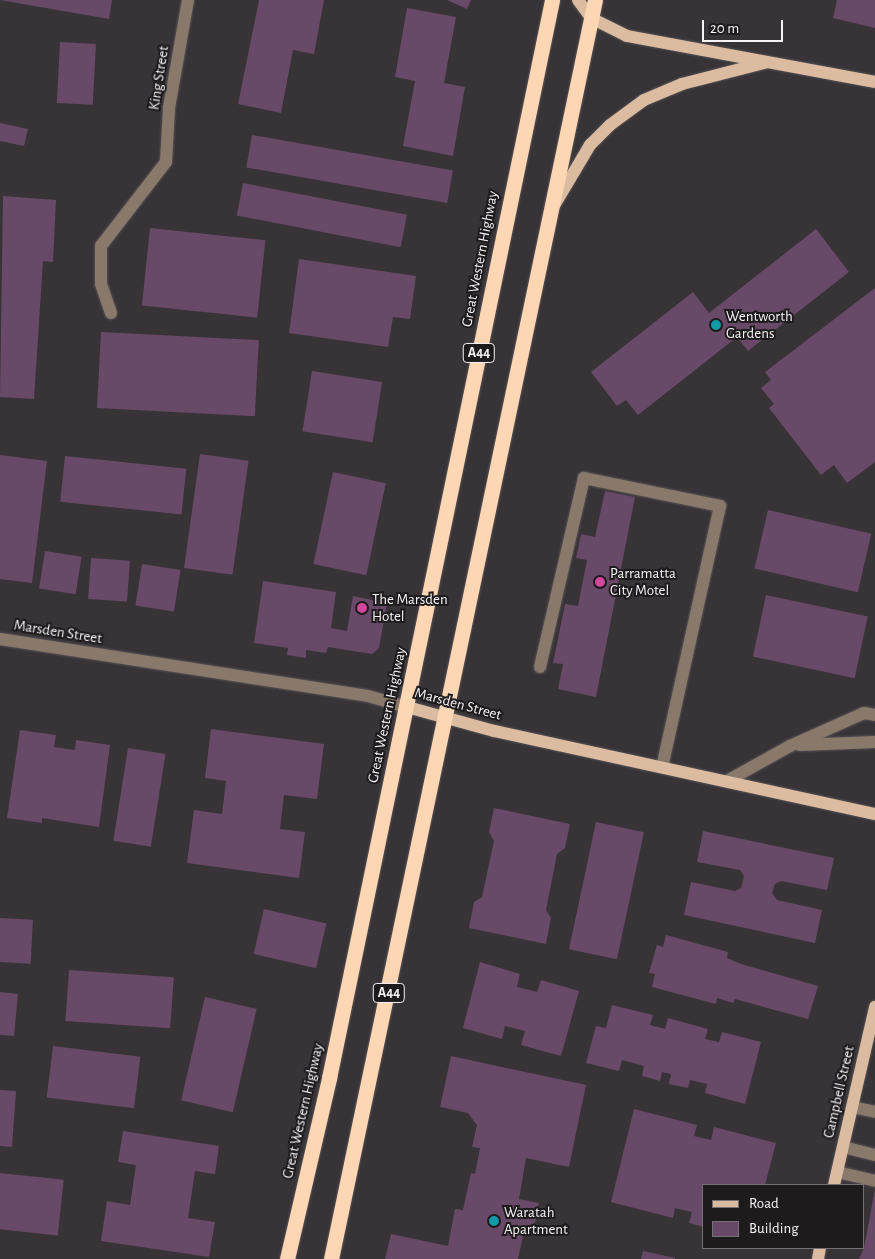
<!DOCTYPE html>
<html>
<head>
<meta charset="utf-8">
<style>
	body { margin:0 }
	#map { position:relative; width:875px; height:1259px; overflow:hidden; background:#383337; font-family:"Alegreya Sans",sans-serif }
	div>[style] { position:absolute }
	.building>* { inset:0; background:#684967; transform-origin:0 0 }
	.roads { filter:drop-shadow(0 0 1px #575256) drop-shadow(0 0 1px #575256) }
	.minor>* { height:12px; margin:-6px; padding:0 6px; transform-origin:6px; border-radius:6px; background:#88796b }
	.major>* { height:12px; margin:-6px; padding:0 6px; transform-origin:6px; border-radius:6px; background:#dcbca0 }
	.highway>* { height:15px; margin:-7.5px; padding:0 7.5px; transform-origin:7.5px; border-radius:7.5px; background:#fdd7b4 }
	.dots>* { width:14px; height:14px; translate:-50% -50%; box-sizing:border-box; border:2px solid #1e1b1d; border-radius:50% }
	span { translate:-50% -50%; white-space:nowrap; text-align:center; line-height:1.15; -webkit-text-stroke:4px #1e1b1d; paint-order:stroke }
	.shield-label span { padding:1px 4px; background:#1e1b1d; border:1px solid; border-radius:4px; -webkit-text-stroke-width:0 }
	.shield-label { font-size:14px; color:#f7f3f7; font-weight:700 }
	.street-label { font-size:15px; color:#f7f3f7 }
	.poi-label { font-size:15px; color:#f7f3f7 }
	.left { translate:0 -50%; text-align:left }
	.legend { position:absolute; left:702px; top:1184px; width:162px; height:65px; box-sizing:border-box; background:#1e1b1d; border:1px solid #757174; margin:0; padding:6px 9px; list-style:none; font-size:15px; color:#f7f3f7 }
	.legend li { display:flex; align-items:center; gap:10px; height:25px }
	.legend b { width:25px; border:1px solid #757174 }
	.scale { position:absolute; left:702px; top:20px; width:81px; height:22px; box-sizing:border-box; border:2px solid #f7f3f7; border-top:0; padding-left:6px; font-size:15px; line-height:18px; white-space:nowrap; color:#f7f3f7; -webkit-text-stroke:4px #1e1b1d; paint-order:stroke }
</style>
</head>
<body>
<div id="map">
	<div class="building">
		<i style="clip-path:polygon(0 0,112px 0,109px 19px)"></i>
		<i style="clip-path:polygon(259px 0,324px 0,314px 54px,293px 50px,281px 113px,238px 104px)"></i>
		<i style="clip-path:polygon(447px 0,471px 0,467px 9px)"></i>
		<i style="clip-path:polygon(837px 0,875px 0,875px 28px,833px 18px)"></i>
		<i style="clip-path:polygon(407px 8px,456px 17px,444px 83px,465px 87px,453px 156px,403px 146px,415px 81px,395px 77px)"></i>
		<i style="left:60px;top:42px;width:36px;height:61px;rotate:3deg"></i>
		<i style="clip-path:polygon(0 123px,28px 129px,24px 146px,0 141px)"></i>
		<i style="left:252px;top:135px;width:204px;height:33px;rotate:10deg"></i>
		<i style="left:243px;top:183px;width:167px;height:33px;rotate:11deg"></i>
		<i style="clip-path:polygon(3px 196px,56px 200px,53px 262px,43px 261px,34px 399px,0 397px)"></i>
		<i style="left:150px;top:228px;width:116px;height:78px;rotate:6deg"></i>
		<i style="clip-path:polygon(816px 229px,849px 272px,748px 351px,737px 337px,638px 415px,626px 400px,617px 406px,591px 372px,693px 292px,709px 313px)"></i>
		<i style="clip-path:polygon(299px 259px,416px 276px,410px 319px,393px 317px,388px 347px,289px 333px)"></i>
		<i style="clip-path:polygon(875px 288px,875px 462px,847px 483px,834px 465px,821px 475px,769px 408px,774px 404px,761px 388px,771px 380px,765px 372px)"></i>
		<i style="left:101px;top:332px;width:158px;height:76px;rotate:3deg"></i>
		<i style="left:312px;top:371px;width:71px;height:61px;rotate:9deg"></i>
		<i style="left:200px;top:454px;width:49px;height:115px;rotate:8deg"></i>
		<i style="clip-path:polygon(0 455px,47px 461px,32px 583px,0 579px)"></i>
		<i style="left:65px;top:456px;width:122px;height:46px;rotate:6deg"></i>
		<i style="left:333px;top:472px;width:54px;height:94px;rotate:12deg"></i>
		<i style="clip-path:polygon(605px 491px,635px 497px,596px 697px,558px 689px,563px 664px,553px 663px,565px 604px,578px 606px,587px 560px,576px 558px,581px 534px,595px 537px)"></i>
		<i style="left:768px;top:510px;width:106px;height:60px;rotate:13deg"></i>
		<i style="left:45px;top:551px;width:37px;height:38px;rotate:9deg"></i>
		<i style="left:91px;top:558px;width:39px;height:41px;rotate:4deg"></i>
		<i style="left:142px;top:564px;width:39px;height:42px;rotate:9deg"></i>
		<i style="clip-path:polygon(263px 581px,336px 592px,331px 628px,347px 631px,353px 596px,387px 603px,379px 648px,372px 654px,328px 647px,326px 653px,306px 650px,306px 658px,287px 655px,288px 648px,254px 643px)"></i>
		<i style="left:766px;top:595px;width:104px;height:63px;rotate:12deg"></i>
		<i style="clip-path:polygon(211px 729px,324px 744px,317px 799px,284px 795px,280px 829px,305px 832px,299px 878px,187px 863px,194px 810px,222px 814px,226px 781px,205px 778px)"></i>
		<i style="clip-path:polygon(20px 730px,56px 735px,54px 747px,75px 750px,76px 740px,110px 745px,99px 827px,42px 818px,42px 823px,7px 818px)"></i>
		<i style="left:128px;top:748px;width:38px;height:94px;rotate:9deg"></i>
		<i style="clip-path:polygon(494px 808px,570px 824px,565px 848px,557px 854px,546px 910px,551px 918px,546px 944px,469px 928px,474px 902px,482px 897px,494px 841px,489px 832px)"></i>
		<i style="left:596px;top:822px;width:49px;height:130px;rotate:12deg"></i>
		<i style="clip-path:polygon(703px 831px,834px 858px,827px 890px,781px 881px,775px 884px,772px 893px,777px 900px,822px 910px,815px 943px,684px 915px,691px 882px,735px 891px,741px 888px,744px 876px,740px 870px,697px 862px)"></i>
		<i style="left:264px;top:909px;width:64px;height:46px;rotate:13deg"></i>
		<i style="left:0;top:918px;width:33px;height:44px;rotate:3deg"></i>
		<i style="clip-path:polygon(666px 935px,728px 952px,727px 958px,741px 964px,818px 986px,808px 1019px,735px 999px,733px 1003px,717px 998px,716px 1004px,652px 987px,655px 974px,649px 973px,657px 945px,663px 947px)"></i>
		<i style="clip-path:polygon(480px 962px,520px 974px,517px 987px,537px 992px,541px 980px,579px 991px,561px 1056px,521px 1045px,525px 1031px,505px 1026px,502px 1039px,463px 1028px)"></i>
		<i style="left:69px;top:970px;width:105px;height:51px;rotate:4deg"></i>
		<i style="clip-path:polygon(0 992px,18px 994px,14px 1036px,0 1035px)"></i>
		<i style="left:205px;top:997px;width:53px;height:106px;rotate:13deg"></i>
		<i style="clip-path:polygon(612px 1005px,653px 1015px,650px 1025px,665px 1029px,668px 1018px,708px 1029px,705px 1039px,719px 1042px,722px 1032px,761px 1042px,745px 1104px,705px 1093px,707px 1084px,690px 1080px,688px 1088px,669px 1084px,671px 1074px,662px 1072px,660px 1081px,642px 1076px,644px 1066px,622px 1060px,619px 1071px,586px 1063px,596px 1026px,606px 1028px)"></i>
		<i style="left:53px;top:1046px;width:88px;height:52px;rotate:7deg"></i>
		<i style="clip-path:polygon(451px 1056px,586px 1085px,569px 1167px,526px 1158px,519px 1199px,539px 1203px,533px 1234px,524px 1232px,518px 1259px,385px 1259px,391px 1234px,448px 1246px,455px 1209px,463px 1210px,471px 1173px,475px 1174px,480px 1148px,472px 1147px,477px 1125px,468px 1113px,440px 1107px)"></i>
		<i style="clip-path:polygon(0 1090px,16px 1091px,12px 1147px,0 1146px)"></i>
		<i style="clip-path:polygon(634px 1109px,697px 1125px,694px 1136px,711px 1140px,714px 1127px,776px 1143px,765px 1185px,704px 1185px,704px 1227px,689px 1223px,692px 1212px,675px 1208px,673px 1218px,611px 1202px)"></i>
		<i style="clip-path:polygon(123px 1131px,219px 1146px,215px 1174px,195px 1171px,188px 1218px,215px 1222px,209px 1257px,101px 1241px,107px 1201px,130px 1205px,136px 1165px,118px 1162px)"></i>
		<i style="left:0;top:1173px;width:64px;height:56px;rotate:6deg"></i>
		<i style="clip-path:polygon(875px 1189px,875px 1259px,859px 1259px,864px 1248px)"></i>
		<i style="clip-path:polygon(643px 1251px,675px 1258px,675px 1259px,641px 1259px)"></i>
	</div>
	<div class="roads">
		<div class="minor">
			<i style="left:111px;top:313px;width:31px;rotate:-109deg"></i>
			<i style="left:101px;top:284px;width:38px;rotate:-90deg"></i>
			<i style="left:101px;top:246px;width:106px;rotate:-52.3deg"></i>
			<i style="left:166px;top:162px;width:54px;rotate:-86.8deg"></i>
			<i style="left:169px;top:108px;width:110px;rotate:-80deg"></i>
			<i style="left:0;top:639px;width:372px;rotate:8.8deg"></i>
			<i style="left:368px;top:696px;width:41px;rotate:15.8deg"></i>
			<i style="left:540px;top:667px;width:194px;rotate:-76.9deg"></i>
			<i style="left:584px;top:478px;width:139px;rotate:11.6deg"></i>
			<i style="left:720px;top:506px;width:267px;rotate:102.5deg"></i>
			<i style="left:800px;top:745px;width:75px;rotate:-2.3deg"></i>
			<i style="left:727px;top:781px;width:72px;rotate:-29.1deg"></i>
			<i style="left:790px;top:746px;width:81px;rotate:-24deg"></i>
			<i style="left:864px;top:713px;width:11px;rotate:10deg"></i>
			<i style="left:852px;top:1107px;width:24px;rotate:12deg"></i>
			<i style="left:843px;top:1147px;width:33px;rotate:14deg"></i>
			<i style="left:837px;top:1172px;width:39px;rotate:13deg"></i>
		</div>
		<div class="major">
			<i style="left:578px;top:0;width:22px;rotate:54deg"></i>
			<i style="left:591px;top:18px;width:40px;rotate:26.6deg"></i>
			<i style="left:627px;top:36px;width:252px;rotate:10.5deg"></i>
			<i style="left:555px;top:204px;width:69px;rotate:-59.3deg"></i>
			<i style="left:590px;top:145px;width:28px;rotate:-45deg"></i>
			<i style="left:610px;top:125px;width:42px;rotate:-36.3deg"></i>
			<i style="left:644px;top:100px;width:41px;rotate:-22.8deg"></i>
			<i style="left:682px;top:84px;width:85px;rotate:-14.4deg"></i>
			<i style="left:407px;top:707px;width:90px;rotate:15.4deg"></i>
			<i style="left:494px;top:731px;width:390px;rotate:12.3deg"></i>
			<i style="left:834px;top:1185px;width:183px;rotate:-77deg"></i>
			<i style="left:818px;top:1259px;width:11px;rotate:-80deg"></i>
		</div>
		<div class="highway">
			<i style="left:287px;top:1259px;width:186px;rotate:-76.9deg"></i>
			<i style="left:329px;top:1078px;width:1101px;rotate:-78.31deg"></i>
			<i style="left:331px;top:1259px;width:1286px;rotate:-78.16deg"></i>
		</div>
	</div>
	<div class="dots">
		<i style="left:716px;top:325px;background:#0f9aa8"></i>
		<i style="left:600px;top:582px;background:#d1479c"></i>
		<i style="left:362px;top:608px;background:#d1479c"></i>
		<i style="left:494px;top:1221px;background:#0f9aa8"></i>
	</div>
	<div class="shield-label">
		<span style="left:479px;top:353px">A44</span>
		<span style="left:389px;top:993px">A44</span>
	</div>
	<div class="street-label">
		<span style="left:159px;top:78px;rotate:-81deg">King Street</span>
		<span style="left:480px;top:259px;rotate:-79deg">Great Western Highway</span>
		<span style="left:58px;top:632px;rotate:9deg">Marsden Street</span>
		<span style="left:458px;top:704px;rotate:15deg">Marsden Street</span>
		<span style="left:387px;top:715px;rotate:-78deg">Great Western Highway</span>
		<span style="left:839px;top:1092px;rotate:-77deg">Campbell Street</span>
		<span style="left:303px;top:1111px;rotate:-77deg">Great Western Highway</span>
	</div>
	<div class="poi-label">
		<span class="left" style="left:726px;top:325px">Wentworth<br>Gardens</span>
		<span class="left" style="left:610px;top:582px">Parramatta<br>City Motel</span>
		<span class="left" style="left:372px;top:608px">The Marsden<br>Hotel</span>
		<span class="left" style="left:504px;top:1221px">Waratah<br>Apartment</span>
	</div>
	<ul class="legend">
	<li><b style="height:6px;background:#dcbca0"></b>Road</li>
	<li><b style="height:14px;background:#684967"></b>Building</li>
	</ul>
	<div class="scale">20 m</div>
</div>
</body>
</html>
